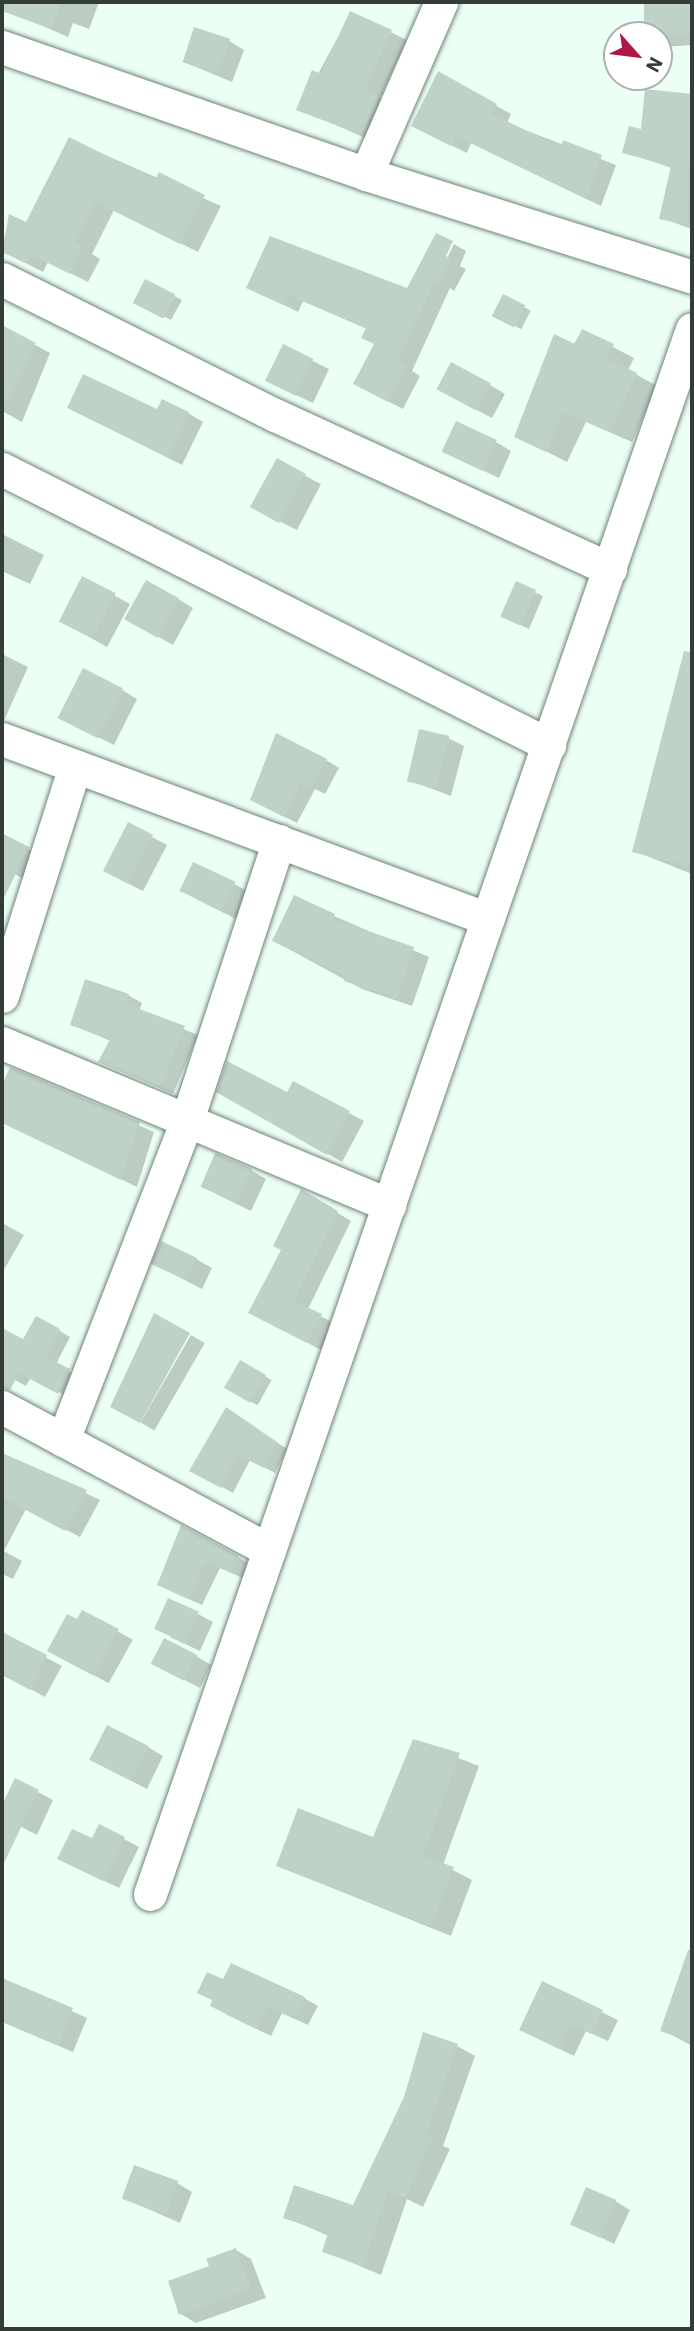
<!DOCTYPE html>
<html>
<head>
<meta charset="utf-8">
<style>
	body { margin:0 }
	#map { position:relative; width:694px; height:2331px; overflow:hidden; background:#ebfff4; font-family:"IBM Plex Sans",sans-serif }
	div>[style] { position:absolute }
	.shadow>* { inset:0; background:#0003; transform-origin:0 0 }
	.building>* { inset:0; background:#bfd2c7; transform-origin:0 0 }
	.roads { filter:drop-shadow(0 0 2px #708278) drop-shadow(0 0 2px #708278) }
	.minor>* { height:33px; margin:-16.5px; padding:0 16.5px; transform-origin:16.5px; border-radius:16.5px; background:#fff }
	span { translate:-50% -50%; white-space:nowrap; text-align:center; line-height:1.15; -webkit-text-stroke:6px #fff; paint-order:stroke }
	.frame { position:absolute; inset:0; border:4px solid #343c38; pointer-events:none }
	.north { position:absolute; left:603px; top:21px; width:70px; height:70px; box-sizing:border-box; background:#fff; border:2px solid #aeb1af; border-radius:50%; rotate:118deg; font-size:19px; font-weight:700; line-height:28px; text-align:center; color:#343c38 }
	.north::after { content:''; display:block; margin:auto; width:24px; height:32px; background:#ad1944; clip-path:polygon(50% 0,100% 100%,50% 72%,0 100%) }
</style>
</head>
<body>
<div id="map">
	<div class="shadow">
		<i style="clip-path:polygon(12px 2px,99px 2px,89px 29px,73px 23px,68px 37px,18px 15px,21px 5px)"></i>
		<i style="clip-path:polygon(646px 2px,692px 2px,692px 45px,663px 47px,659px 35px,648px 35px)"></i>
		<i style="clip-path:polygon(351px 13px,407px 40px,380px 98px,392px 106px,377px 143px,299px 109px)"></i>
		<i style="clip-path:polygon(229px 41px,244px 50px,232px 82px,184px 62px)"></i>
		<i style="clip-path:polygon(438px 74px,511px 114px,507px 123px,616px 165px,601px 206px,471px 143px,467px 153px,428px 134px)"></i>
		<i style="clip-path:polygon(647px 91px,692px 95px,692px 229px,661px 218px,672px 168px,624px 152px,642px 131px)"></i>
		<i style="clip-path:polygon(69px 139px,221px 206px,198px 252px,114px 210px,92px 254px,100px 259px,88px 282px,48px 262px,43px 272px,2px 251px,10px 216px,27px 225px)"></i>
		<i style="clip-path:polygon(454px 244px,466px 251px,460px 266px,466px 269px,454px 291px,450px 288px,412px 371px,420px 376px,403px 409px,370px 392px,375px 344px,367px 329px,303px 301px,298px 312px,248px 287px,408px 290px,444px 265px)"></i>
		<i style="clip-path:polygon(145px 281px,182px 300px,171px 320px,142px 306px)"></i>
		<i style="left:504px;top:297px;width:30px;height:21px;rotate:27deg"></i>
		<i style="clip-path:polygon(2px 327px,50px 353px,22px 422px,2px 411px)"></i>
		<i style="clip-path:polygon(582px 331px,634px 358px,628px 370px,657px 386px,632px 442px,586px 422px,567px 462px,516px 436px)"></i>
		<i style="clip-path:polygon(284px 347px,329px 369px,313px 403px,283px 389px)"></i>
		<i style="clip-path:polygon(490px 385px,505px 394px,492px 418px,454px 398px)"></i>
		<i style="clip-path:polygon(158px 412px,188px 413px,203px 422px,182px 465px,85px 416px)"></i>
		<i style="clip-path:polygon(496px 442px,511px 451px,499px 478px,460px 460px)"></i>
		<i style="clip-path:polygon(277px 461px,321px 484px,297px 530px,269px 516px)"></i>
		<i style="clip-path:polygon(2px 534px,44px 555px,30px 584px,2px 571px)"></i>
		<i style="clip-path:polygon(82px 578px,130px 604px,107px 647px,75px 629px)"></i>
		<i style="clip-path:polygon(517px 584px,543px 596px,529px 629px,510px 620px)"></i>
		<i style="clip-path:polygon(178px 599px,193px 608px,173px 645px,142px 628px)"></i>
		<i style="clip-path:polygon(2px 654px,28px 667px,3px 723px,2px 722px)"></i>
		<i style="clip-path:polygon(685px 657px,692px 659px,692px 874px,634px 851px)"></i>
		<i style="clip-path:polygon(122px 690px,137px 699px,114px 745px,75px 726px)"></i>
		<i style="clip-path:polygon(448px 738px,464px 746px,451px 796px,408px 780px)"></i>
		<i style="clip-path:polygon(326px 760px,339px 768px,325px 794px,315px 789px,297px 823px,265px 807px)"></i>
		<i style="clip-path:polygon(2px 835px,43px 857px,31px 882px,2px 868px)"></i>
		<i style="clip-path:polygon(152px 837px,167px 845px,143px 891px,119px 879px)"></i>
		<i style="clip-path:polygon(234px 884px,249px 892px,236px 919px,196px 899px)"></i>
		<i style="clip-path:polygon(334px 916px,429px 957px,412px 1006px,362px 989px,274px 941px)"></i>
		<i style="clip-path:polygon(128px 995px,142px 1003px,139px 1011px,198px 1035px,173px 1094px,100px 1062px,111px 1041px,72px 1025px)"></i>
		<i style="clip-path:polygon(11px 1070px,154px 1132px,137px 1187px,3px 1122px,8px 1111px,2px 1108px,2px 1089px)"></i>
		<i style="clip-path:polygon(293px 1084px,364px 1121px,342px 1162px,219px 1091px,288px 1094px)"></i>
		<i style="clip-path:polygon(251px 1170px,266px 1179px,251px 1211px,216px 1194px)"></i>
		<i style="clip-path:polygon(301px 1191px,351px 1221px,308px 1309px,335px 1324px,321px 1350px,265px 1320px)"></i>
		<i style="clip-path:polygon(2px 1223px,24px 1235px,2px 1273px)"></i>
		<i style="clip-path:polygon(196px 1259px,212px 1268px,202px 1289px,169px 1272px)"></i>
		<i style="clip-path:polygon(37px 1318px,70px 1337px,56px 1364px,79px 1377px,70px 1398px,31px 1377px,26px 1386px,2px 1373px,2px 1330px,24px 1342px)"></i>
		<i style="left:191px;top:1335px;width:16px;height:101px;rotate:30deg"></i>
		<i style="left:241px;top:1363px;width:35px;height:29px;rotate:29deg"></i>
		<i style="clip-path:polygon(226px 1409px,287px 1449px,275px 1473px,250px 1460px,233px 1493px,192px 1470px)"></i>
		<i style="clip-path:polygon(2px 1453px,100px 1500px,80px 1537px,26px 1509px,4px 1551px,22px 1561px,13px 1579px,2px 1574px)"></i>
		<i style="clip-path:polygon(182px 1527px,252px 1565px,245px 1579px,220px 1568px,202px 1605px,173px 1592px)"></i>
		<i style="left:83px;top:1612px;width:57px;height:50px;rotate:29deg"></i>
		<i style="clip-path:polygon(198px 1614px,213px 1622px,200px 1651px,170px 1637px)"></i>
		<i style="clip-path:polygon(9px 1638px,62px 1666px,45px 1697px,2px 1674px)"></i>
		<i style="clip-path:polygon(196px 1656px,211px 1665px,200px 1688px,169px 1672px)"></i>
		<i style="clip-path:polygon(414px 1741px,479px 1766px,443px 1865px,472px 1880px,451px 1936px,278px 1866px,374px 1839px)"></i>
		<i style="clip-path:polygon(148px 1747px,163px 1756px,147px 1789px,106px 1768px)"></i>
		<i style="clip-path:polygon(15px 1780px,53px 1800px,37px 1835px,2px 1817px)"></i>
		<i style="clip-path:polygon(124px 1839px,139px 1847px,119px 1888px,75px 1867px)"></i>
		<i style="clip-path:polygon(689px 1953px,692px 1954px,692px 2046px,663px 2030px)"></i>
		<i style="clip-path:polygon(2px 1980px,87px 2018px,73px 2052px,2px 2022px)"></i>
		<i style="clip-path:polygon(224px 1982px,304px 1998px,318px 2006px,308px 2025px,282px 2013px,271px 2036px,226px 2014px)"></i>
		<i style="clip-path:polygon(543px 1984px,618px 2020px,608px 2041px,586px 2031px,574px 2056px,521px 2030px)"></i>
		<i style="clip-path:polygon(457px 2046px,475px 2056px,443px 2146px,450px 2149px,423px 2207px,407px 2199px,381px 2275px,324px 2251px,329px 2236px,285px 2217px,354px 2208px)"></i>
		<i style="clip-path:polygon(177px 2183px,192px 2192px,180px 2223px,123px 2198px)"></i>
		<i style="clip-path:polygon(615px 2201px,630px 2210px,614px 2244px,572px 2223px)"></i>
		<i style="clip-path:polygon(236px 2250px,251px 2259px,266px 2298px,196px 2323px,181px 2314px,211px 2268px)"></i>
	</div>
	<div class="building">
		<i style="clip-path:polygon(2px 2px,61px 2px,51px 29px,2px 11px)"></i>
		<i style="left:644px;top:2px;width:48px;height:33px"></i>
		<i style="clip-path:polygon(350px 11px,392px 30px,365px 90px,378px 95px,362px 135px,296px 110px,312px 70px,321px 74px)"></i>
		<i style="left:194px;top:27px;width:38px;height:37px;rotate:18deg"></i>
		<i style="clip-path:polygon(438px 71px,497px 104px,492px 114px,561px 147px,563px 140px,602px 155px,586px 199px,456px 136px,451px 146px,411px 126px)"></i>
		<i style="clip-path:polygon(645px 89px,692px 94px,688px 225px,659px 219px,671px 166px,622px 153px,629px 126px,641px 129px)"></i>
		<i style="clip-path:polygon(69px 137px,155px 180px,159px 172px,205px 195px,180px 244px,96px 202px,75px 243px,83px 247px,70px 274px,30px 254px,25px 263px,2px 252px,9px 214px,26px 222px)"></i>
		<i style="clip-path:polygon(436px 233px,453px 241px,446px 256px,452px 259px,439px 284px,434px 282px,398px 362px,407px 366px,388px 402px,353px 384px,374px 344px,361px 338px,366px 328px,288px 295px,283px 305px,246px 288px,270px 236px,407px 288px)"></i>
		<i style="left:145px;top:279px;width:34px;height:27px;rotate:27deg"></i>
		<i style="left:503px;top:294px;width:25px;height:25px;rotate:27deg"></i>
		<i style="clip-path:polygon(2px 325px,36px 343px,2px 411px)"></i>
		<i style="clip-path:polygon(582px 329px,614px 344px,607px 359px,637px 373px,610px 432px,564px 412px,546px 452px,514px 437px,554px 334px,575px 344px)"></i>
		<i style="left:283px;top:344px;width:34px;height:41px;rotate:26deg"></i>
		<i style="left:451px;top:362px;width:45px;height:31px;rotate:28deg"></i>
		<i style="clip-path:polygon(83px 374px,157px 409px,162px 399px,189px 412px,167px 457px,67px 408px)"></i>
		<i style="left:456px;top:421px;width:45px;height:34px;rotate:25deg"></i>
		<i style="left:277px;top:458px;width:33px;height:56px;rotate:29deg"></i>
		<i style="left:82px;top:576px;width:38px;height:51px;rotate:27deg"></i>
		<i style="left:146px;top:580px;width:38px;height:45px;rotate:29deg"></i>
		<i style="left:516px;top:581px;width:22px;height:39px;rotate:24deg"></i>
		<i style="clip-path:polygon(684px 651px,692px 653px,692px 867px,632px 852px)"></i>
		<i style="left:83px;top:668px;width:45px;height:56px;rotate:27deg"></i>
		<i style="left:419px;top:729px;width:31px;height:54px;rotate:13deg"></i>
		<i style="clip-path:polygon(276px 733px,327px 759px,311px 788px,301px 783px,284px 817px,250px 800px)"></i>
		<i style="left:128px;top:822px;width:28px;height:55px;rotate:27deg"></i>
		<i style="clip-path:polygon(2px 833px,29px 847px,2px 902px)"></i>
		<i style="left:193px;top:862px;width:47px;height:32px;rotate:25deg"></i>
		<i style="clip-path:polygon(294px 895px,335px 914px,333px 919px,414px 947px,397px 999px,344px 981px,346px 976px,272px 941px)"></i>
		<i style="clip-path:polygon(85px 979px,129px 994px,126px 1004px,185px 1026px,160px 1088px,98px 1062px,110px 1039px,70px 1025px)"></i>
		<i style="clip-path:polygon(227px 1061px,287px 1092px,293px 1081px,350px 1111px,327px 1155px,216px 1092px)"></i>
		<i style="clip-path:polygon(10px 1067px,140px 1122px,121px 1180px,2px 1123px,2px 1085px)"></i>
		<i style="left:215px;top:1153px;width:40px;height:37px;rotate:23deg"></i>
		<i style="clip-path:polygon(301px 1189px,338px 1211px,294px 1301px,322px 1314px,307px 1343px,248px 1313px,281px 1250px,273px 1246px)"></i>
		<i style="left:161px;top:1241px;width:40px;height:25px;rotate:25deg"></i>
		<i style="clip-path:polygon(154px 1313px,190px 1333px,140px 1423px,110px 1407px)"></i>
		<i style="clip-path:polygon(36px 1316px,60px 1329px,46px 1357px,70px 1369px,58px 1394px,19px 1373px,10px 1390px,2px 1388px,2px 1328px,23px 1339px)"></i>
		<i style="left:240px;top:1360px;width:30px;height:32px;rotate:30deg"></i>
		<i style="clip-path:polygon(226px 1407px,277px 1442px,264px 1468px,238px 1455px,221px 1488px,189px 1471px)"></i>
		<i style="clip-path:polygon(2px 1453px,87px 1490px,65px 1531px,2px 1497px)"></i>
		<i style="clip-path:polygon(181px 1525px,239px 1556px,231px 1573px,206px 1561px,188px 1599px,157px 1585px)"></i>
		<i style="left:168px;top:1598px;width:34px;height:34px;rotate:24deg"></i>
		<i style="clip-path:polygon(82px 1610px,119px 1629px,94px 1676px,47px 1651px,67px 1614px,77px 1619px)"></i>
		<i style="clip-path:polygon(2px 1632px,47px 1655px,30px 1690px,2px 1675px)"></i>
		<i style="left:164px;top:1638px;width:37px;height:29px;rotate:27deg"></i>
		<i style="left:107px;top:1725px;width:47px;height:39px;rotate:27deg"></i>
		<i style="clip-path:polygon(413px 1739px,460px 1753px,423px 1856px,454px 1867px,431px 1926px,276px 1866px,298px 1808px,373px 1837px)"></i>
		<i style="clip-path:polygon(15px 1778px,39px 1790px,2px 1867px,2px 1805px)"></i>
		<i style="clip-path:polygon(99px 1824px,125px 1837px,103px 1881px,57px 1859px,72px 1829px,92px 1838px)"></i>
		<i style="clip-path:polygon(688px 1950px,692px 1950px,692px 2042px,660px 2031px)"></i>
		<i style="clip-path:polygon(231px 1963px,305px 1997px,294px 2019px,268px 2006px,256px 2029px,210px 2006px,212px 2000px,197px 1993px,207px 1972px,223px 1979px)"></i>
		<i style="clip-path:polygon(2px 1978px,73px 2008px,58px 2045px,2px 2021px)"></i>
		<i style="clip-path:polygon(542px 1981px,603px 2010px,592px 2034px,570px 2024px,559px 2049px,519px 2030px)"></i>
		<i style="clip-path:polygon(423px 2032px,458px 2044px,426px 2134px,433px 2137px,405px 2198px,388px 2190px,363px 2266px,322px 2252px,328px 2233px,283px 2218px,294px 2185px,353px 2205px,404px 2097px)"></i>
		<i style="left:134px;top:2165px;width:47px;height:36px;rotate:20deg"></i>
		<i style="left:586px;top:2187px;width:33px;height:41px;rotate:23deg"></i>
		<i style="clip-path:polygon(236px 2248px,251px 2289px,179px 2315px,168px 2281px,209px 2266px,206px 2259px)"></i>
	</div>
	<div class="roads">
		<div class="minor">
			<i style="left:2px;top:47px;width:386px;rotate:19.2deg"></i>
			<i style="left:366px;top:174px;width:342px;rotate:17.5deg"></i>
			<i style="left:366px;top:174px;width:188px;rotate:-66.4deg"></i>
			<i style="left:2px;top:279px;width:305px;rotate:26.5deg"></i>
			<i style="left:275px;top:415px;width:369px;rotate:24.7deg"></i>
			<i style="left:2px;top:469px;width:613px;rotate:26.77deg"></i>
			<i style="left:2px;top:739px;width:518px;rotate:20.32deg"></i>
			<i style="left:2px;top:996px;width:241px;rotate:-72.4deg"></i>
			<i style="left:2px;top:1043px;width:420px;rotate:22.7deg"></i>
			<i style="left:2px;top:1407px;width:303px;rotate:28.2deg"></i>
			<i style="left:63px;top:1440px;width:343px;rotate:-68.8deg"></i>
			<i style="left:187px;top:1120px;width:294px;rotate:-71.8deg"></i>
			<i style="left:150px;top:1894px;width:1656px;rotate:-70.9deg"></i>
		</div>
	</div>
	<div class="frame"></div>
	<div class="north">N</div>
</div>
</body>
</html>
